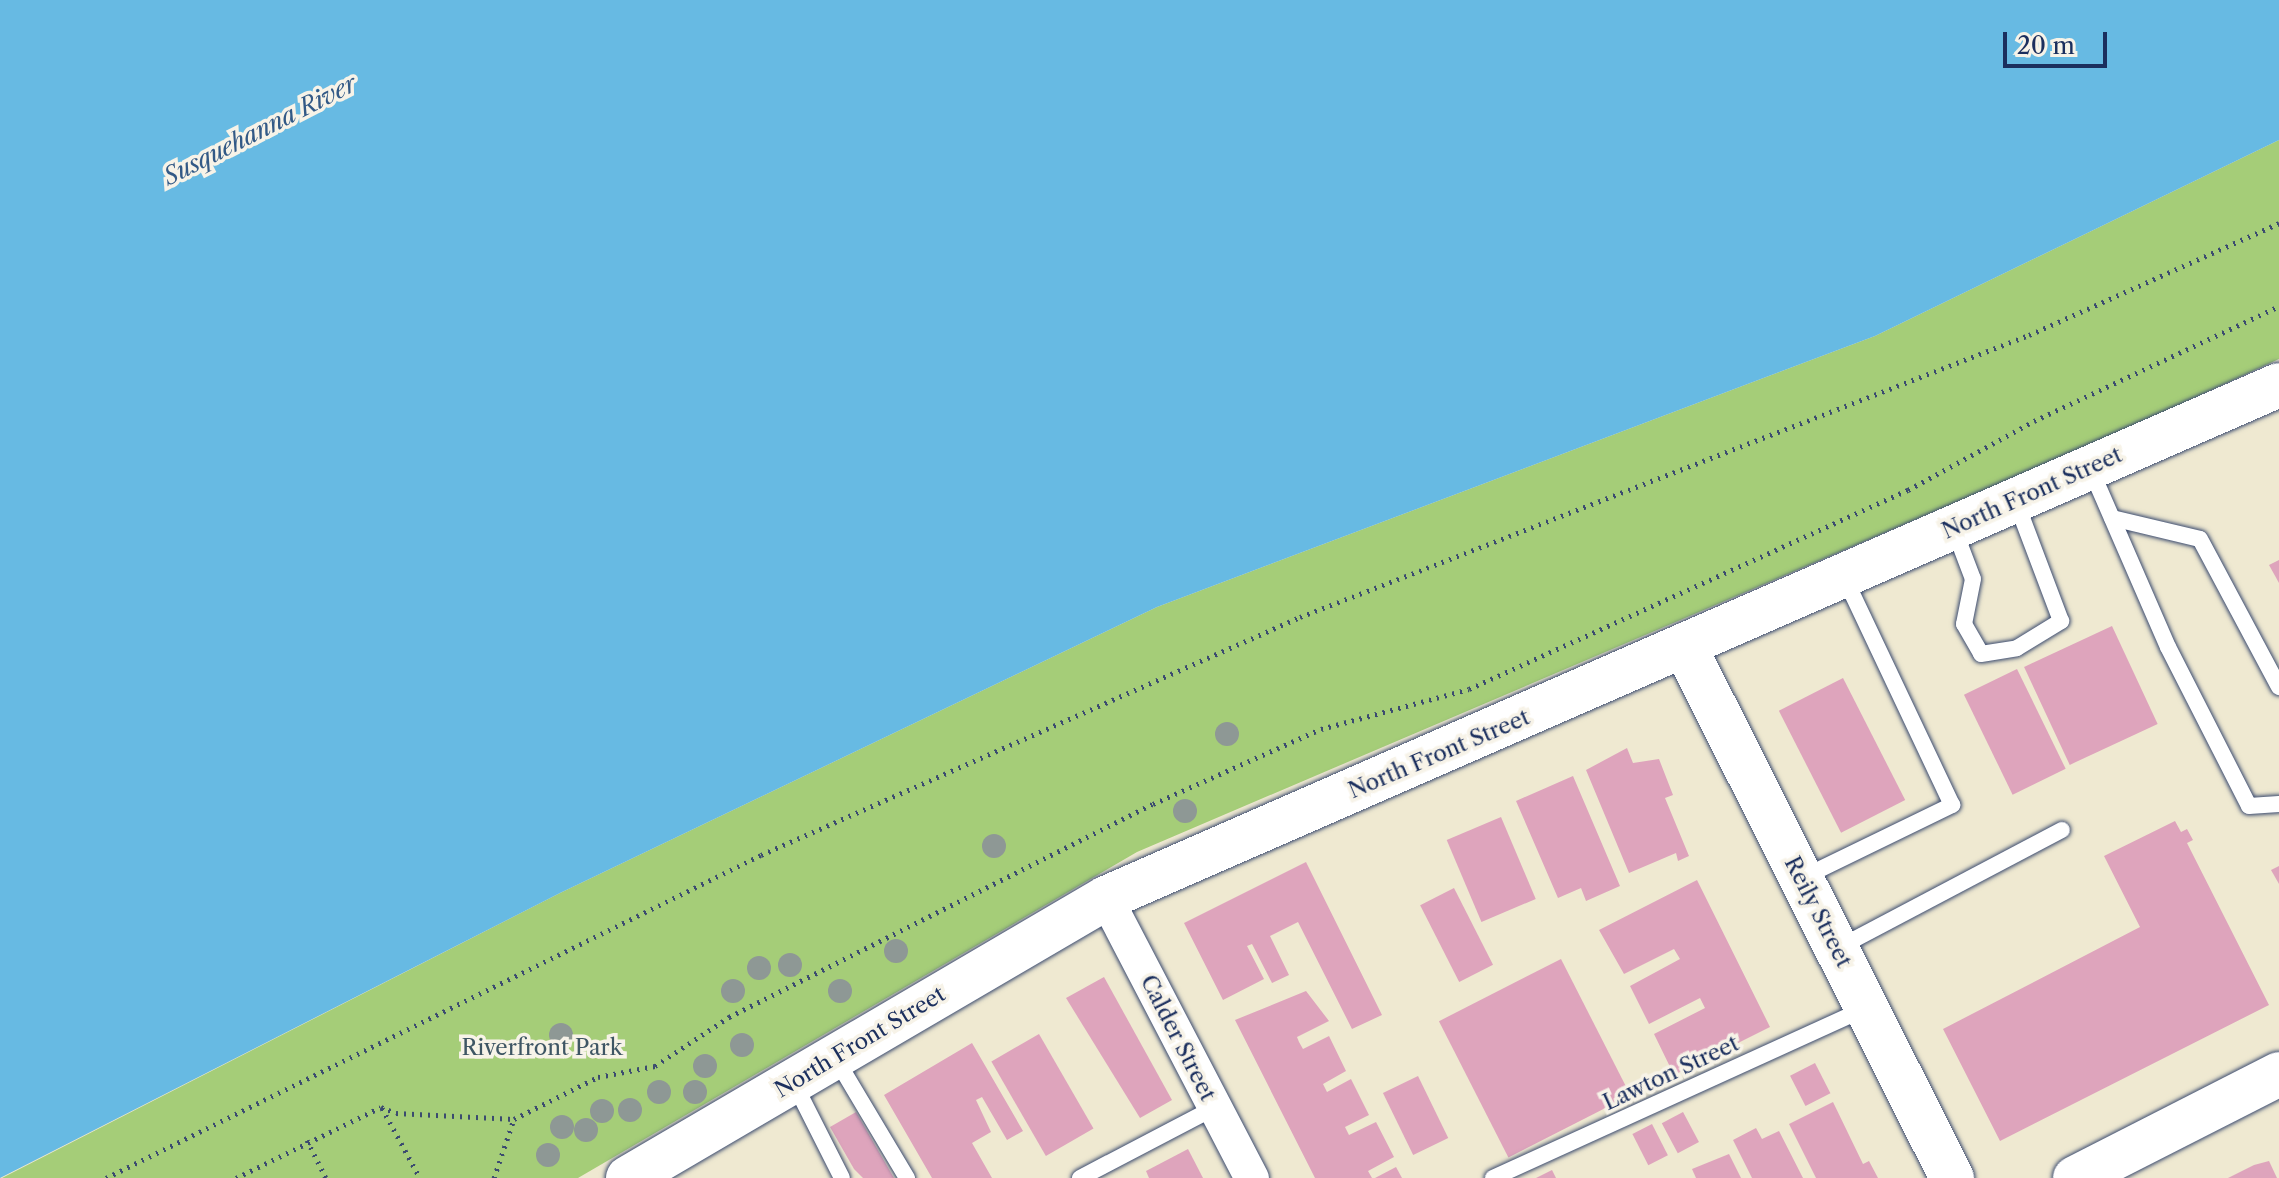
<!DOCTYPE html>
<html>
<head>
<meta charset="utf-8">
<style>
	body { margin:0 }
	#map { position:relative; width:2279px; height:1178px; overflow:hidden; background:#efe9d1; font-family:"Libre Caslon Text",serif }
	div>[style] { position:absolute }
	.green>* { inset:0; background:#a5cd78 }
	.water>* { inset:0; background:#67bae3 }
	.building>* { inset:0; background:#dea4bc; transform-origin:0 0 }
	.path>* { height:5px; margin-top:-2.5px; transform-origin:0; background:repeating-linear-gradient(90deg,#3b4b6f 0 2px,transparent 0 8px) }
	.roads { filter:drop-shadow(0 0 2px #3b4b6f) drop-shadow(0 0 2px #3b4b6f) }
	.lane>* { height:16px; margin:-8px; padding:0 8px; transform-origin:8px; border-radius:8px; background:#fff }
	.street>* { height:34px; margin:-17px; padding:0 17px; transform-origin:17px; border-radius:17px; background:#fff }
	.secondary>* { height:44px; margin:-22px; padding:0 22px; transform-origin:22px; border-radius:22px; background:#fff }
	.primary>* { height:44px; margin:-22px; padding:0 22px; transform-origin:22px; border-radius:22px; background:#fff }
	.trees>* { width:24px; height:24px; margin:-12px; border-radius:50%; background:#8e9895 }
	span { translate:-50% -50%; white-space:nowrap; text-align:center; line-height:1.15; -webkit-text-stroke:7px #f7f3e8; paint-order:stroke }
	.street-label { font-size:22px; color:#1b2f5e }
	.park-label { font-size:22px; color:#3e5664 }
	.water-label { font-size:24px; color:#325986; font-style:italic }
	.scale { position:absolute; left:2003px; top:32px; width:104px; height:36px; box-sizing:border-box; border:4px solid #1b2f5e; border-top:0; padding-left:10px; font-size:24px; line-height:28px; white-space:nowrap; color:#1b2f5e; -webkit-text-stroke:6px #f7f3e8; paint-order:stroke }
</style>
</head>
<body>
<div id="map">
	<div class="green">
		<i style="clip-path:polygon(2279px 140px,2279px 359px,2116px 434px,1137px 852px,578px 1178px,2px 1178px,560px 893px,1157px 607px,1875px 336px)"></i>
	</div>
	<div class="water">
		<i style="clip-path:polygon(0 0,2279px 0,2279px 140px,1875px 336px,1157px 607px,560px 893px,0 1178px)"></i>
	</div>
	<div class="building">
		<i style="clip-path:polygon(2279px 560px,2279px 583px,2269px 565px)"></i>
		<i style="left:2112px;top:626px;width:108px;height:97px;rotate:65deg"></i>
		<i style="left:2017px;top:669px;width:111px;height:59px;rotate:64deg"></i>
		<i style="left:1843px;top:678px;width:137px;height:72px;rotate:63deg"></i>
		<i style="clip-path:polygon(1627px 748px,1633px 763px,1659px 759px,1673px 795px,1665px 798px,1689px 856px,1678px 861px,1676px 853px,1629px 873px,1586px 770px)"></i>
		<i style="clip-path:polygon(1573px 776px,1620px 886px,1586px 901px,1581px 888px,1558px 898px,1516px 801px)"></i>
		<i style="left:1501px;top:817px;width:89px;height:59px;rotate:67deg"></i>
		<i style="clip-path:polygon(2175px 821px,2181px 832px,2187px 829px,2193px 840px,2187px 843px,2269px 1005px,2000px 1141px,1943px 1029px,2140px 927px,2104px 856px)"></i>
		<i style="clip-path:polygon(1306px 862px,1382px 1015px,1352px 1029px,1298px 922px,1270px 936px,1289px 975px,1272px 983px,1252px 944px,1247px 946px,1264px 979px,1223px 1000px,1184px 923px)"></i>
		<i style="clip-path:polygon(2279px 866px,2279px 884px,2271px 870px)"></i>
		<i style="clip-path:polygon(1697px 880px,1770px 1027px,1674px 1075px,1654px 1034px,1705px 1008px,1700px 998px,1649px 1024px,1630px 986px,1680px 959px,1674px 949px,1624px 974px,1599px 930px)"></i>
		<i style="left:1454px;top:888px;width:86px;height:38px;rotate:63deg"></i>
		<i style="left:1561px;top:959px;width:153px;height:137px;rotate:63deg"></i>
		<i style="clip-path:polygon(1104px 977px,1172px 1100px,1140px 1118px,1066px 998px)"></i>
		<i style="clip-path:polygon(1306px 991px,1329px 1021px,1297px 1037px,1299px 1042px,1303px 1049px,1329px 1036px,1346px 1071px,1323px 1084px,1327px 1092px,1351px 1079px,1369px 1115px,1345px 1127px,1349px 1135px,1376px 1122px,1394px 1157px,1368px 1171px,1372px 1178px,1315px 1178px,1235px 1020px)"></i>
		<i style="left:1039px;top:1034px;width:109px;height:55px;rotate:60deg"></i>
		<i style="clip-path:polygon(972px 1043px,1023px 1131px,1007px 1140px,982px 1097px,976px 1100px,991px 1132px,972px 1143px,992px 1178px,932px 1178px,884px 1095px)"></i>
		<i style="left:1815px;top:1063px;width:34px;height:28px;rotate:63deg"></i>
		<i style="left:1418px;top:1076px;width:69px;height:39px;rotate:64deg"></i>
		<i style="clip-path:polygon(1833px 1102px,1863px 1164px,1869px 1161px,1878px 1178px,1816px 1178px,1789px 1124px)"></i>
		<i style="clip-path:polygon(856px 1112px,894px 1178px,863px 1178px,854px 1169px,830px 1127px)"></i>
		<i style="left:1683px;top:1112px;width:34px;height:24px;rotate:62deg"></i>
		<i style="left:1652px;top:1124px;width:35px;height:22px;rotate:63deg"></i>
		<i style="clip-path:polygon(1756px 1128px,1762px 1139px,1779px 1131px,1803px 1178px,1752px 1178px,1733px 1140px)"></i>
		<i style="clip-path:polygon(1188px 1149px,1203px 1178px,1149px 1178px,1146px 1171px)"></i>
		<i style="clip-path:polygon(1729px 1154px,1741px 1178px,1696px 1178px,1692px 1169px)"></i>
		<i style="clip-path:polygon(2269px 1161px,2277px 1178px,2228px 1178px,2254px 1165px)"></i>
		<i style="clip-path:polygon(1396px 1167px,1402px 1178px,1375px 1178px)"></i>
		<i style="clip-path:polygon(1552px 1170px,1556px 1178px,1536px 1178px)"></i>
	</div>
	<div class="path">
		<i style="left:382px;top:1108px;width:80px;rotate:61.5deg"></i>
		<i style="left:307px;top:1140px;width:42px;rotate:63.4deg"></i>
		<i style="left:106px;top:1178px;width:730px;rotate:-26.25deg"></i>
		<i style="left:761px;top:855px;width:589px;rotate:-23.82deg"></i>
		<i style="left:1300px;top:617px;width:782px;rotate:-21.15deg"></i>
		<i style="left:2029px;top:335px;width:274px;rotate:-24.1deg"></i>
		<i style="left:236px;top:1178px;width:161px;rotate:-26.1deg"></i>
		<i style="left:381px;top:1107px;width:16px;rotate:22deg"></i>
		<i style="left:396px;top:1113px;width:118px;rotate:2.9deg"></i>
		<i style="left:494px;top:1178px;width:62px;rotate:-71.3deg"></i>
		<i style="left:514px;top:1119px;width:94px;rotate:-26.6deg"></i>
		<i style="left:598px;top:1077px;width:58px;rotate:-10.9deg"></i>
		<i style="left:655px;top:1066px;width:89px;rotate:-33.5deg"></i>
		<i style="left:729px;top:1017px;width:474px;rotate:-26.7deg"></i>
		<i style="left:1153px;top:804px;width:184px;rotate:-24.1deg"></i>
		<i style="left:1321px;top:729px;width:153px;rotate:-15.1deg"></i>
		<i style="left:1469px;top:689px;width:482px;rotate:-24.4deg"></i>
		<i style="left:1908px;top:490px;width:144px;rotate:-28.7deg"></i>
		<i style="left:2034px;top:421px;width:271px;rotate:-25.1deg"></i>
	</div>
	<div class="roads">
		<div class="lane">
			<i style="left:2091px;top:470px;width:193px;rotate:66.5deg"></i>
			<i style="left:2168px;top:647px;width:178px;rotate:63deg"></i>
			<i style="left:2249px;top:806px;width:30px;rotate:-4deg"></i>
			<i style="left:2112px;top:518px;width:90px;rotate:13.4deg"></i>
			<i style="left:2200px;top:539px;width:168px;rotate:61.9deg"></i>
			<i style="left:1954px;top:529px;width:53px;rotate:69.2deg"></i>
			<i style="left:1973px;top:579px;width:46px;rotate:101.3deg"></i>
			<i style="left:1964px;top:624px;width:34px;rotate:60deg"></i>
			<i style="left:1981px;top:654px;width:36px;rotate:-9deg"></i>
			<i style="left:2017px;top:648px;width:52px;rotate:-31.5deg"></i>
			<i style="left:2061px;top:621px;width:127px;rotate:-110.7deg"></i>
			<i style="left:1804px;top:877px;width:165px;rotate:-25.9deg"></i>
			<i style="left:1952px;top:805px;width:252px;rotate:-115.3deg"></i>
			<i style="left:1838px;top:948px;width:253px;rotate:-27.8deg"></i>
			<i style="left:836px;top:1059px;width:139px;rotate:59.2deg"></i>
			<i style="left:794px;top:1083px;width:106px;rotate:63.2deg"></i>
			<i style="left:1080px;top:1178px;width:151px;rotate:-27.6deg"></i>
			<i style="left:1493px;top:1178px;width:410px;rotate:-24.5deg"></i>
		</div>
		<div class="street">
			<i style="left:1106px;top:898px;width:316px;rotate:62.5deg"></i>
		</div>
		<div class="secondary">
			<i style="left:1684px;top:645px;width:597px;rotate:63.31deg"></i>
		</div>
		<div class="primary">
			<i style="left:628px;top:1178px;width:554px;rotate:-30.36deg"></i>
			<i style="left:1106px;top:898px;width:1280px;rotate:-23.62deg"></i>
			<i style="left:2075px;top:1178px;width:229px;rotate:-27deg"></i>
		</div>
	</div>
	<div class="trees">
		<i style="left:1227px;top:734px"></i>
		<i style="left:1185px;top:811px"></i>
		<i style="left:994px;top:846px"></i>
		<i style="left:896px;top:951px"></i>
		<i style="left:790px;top:965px"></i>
		<i style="left:759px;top:968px"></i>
		<i style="left:733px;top:991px"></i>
		<i style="left:840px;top:991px"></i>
		<i style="left:561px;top:1035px"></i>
		<i style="left:742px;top:1045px"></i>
		<i style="left:705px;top:1066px"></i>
		<i style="left:659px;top:1092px"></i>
		<i style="left:695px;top:1092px"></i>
		<i style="left:630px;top:1110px"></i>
		<i style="left:602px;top:1111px"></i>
		<i style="left:562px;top:1127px"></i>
		<i style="left:586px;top:1130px"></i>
		<i style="left:548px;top:1155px"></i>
	</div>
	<div class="street-label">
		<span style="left:2032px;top:493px;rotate:-24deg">North Front Street</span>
		<span style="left:1439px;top:754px;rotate:-23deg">North Front Street</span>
		<span style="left:1818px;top:912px;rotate:63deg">Reily Street</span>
		<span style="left:1178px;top:1038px;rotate:63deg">Calder Street</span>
		<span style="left:860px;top:1042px;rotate:-31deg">North Front Street</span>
		<span style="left:1671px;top:1073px;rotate:-25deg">Lawton Street</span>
	</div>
	<div class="park-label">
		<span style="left:542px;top:1048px">Riverfront Park</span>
	</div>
	<div class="water-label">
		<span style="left:260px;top:130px;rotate:-27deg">Susquehanna River</span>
	</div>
	<div class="scale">20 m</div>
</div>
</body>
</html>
